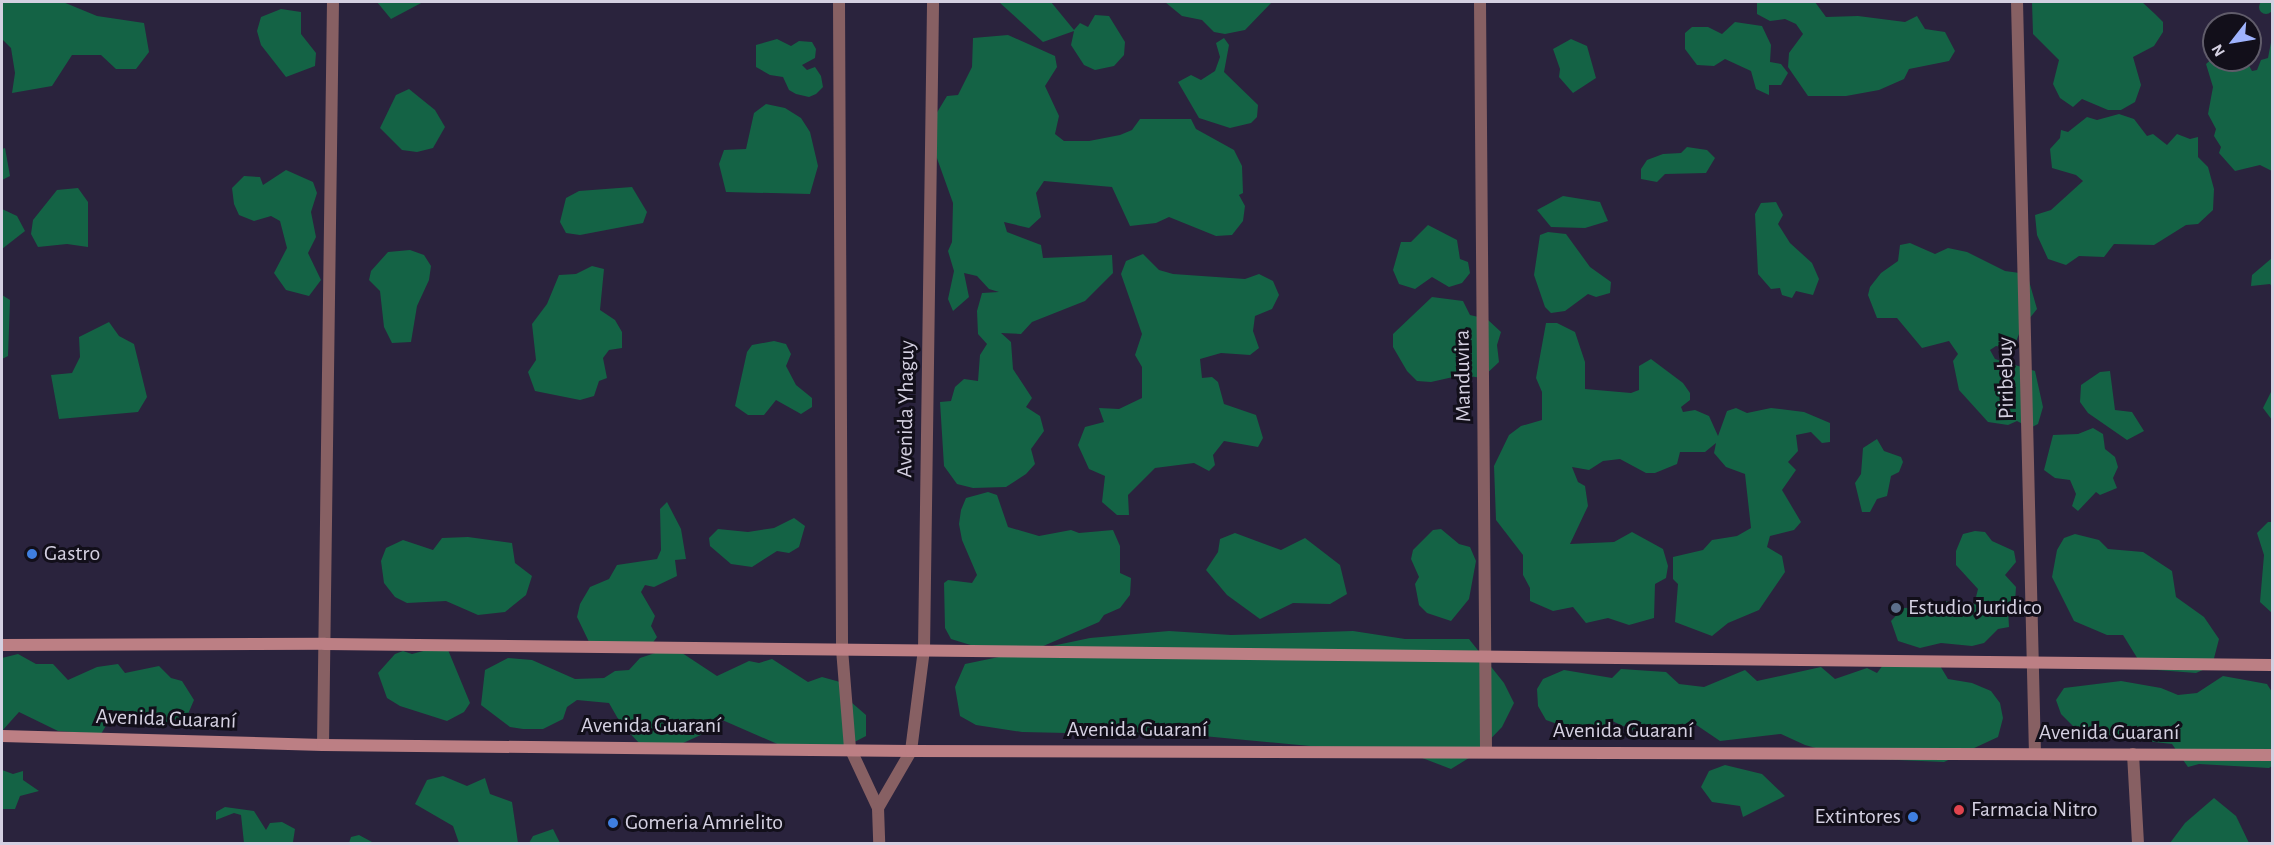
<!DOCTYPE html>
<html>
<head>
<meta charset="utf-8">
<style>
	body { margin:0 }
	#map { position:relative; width:2274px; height:845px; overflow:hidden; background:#2a233d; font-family:"Alegreya Sans",sans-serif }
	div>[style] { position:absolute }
	.forest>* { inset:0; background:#146345 }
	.round { border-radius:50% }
	.street>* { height:12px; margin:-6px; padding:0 6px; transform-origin:6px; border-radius:6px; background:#876063 }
	.secondary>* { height:12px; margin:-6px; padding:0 6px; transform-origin:6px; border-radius:6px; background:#bc7f84 }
	.dots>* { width:16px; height:16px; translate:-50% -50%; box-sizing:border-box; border:3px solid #120f1a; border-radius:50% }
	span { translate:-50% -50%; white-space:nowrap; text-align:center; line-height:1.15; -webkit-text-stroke:6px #120f1a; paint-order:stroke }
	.street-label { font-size:22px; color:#d4d0e1 }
	.poi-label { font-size:22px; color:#d4d0e1 }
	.left { translate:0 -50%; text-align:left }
	.right { translate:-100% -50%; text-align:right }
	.frame { position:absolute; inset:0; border:3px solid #d4d0e1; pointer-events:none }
	.north { position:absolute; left:2202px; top:12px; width:60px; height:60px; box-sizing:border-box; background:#120f1a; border:2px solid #605c6a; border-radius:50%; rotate:239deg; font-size:16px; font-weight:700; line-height:24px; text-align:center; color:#d4d0e1 }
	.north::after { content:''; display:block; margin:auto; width:21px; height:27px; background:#9fb3fd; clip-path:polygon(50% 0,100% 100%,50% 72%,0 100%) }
</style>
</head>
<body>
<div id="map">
	<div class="forest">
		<i class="round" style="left:2259px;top:0;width:14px;height:14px"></i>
		<i style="clip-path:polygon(2px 2px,63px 2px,97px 16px,144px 23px,149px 52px,136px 69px,116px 69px,101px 55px,72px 55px,52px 86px,12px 93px,15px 73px,11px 48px,2px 39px)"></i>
		<i style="clip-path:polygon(377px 2px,423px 2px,391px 19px)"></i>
		<i style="clip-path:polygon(999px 2px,1051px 2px,1074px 30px,1080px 23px,1088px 27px,1095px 15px,1109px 16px,1125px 42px,1124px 55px,1114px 66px,1095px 70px,1084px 65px,1071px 45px,1074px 31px,1043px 42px)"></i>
		<i style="clip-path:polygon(1165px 2px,1272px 2px,1245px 30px,1225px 34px,1214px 32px,1202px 20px,1182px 16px)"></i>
		<i style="clip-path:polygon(1757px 2px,1815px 2px,1826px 17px,1858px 16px,1905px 22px,1917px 16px,1925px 29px,1945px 32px,1955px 51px,1949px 61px,1909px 69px,1904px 79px,1879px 90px,1846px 96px,1808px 96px,1788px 67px,1789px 53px,1803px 34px,1796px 24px,1785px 19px,1770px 21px,1757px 14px)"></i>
		<i style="clip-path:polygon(2032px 2px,2142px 2px,2155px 14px,2163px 22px,2163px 32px,2154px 46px,2133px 57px,2141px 85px,2135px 102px,2121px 110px,2108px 110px,2082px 99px,2073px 107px,2060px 98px,2053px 84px,2059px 60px,2033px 34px)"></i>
		<i style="clip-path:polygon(281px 9px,301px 12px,301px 34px,316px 53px,315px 66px,286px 77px,261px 45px,257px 31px,261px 17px)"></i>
		<i style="clip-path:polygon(1735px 22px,1762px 26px,1771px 45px,1770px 62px,1781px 64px,1788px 73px,1781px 85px,1769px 85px,1769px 95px,1756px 89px,1751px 71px,1725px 59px,1714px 66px,1697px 65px,1685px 49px,1685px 33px,1692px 27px,1708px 27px,1722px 34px)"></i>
		<i style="clip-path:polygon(1008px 35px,1055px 56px,1057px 67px,1045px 86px,1059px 116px,1055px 134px,1064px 141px,1089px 141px,1120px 135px,1132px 130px,1140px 119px,1191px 119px,1196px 129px,1234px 150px,1242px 166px,1243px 193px,1239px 195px,1245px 206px,1243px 221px,1232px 235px,1216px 236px,1169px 217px,1156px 223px,1130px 226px,1112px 187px,1044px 181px,1036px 193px,1041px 217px,1029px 228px,1004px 222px,1007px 232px,1041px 245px,1043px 258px,1112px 255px,1113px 273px,1085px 301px,1032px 322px,1021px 334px,1001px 333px,1011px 342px,1013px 369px,1032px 398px,1026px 407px,1040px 416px,1044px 431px,1031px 449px,1035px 464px,1026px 474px,1006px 487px,973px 488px,957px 484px,944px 466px,940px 402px,951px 401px,955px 387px,964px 379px,978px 381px,980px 355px,987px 344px,978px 334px,977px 311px,982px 293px,999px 292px,989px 289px,977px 276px,964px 273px,969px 297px,953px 311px,948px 299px,954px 271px,948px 251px,952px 242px,953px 203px,934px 150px,936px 114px,947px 96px,958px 95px,972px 67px,973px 38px)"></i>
		<i style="clip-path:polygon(2272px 37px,2272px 171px,2260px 165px,2235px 171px,2219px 153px,2221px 147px,2214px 136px,2216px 129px,2208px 114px,2213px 87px,2206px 64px,2214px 57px,2246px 60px,2252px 71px,2257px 70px,2261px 60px,2268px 58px)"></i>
		<i style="clip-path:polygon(1224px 38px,1229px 45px,1224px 72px,1258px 105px,1257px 117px,1251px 123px,1230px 128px,1199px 118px,1178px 82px,1191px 75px,1201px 80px,1215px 71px,1220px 57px,1216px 43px)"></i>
		<i style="clip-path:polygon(777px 39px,791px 46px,799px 41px,812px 42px,816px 49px,815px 58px,802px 65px,807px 70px,815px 67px,821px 76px,823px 87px,816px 94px,809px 97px,796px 94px,789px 90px,783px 77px,770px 75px,756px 67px,756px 45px)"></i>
		<i style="clip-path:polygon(1571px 39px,1587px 46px,1596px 78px,1573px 93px,1559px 77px,1560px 69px,1553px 49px)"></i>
		<i style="clip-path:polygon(409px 89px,435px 110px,445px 127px,433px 148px,417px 152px,402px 150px,380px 128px,396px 95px)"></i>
		<i style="clip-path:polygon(766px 104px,785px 108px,801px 118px,810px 132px,818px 166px,810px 194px,726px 192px,719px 164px,724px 150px,746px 149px,754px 113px)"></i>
		<i style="clip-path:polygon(2119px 114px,2134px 119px,2147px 136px,2153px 134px,2167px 145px,2177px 134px,2190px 139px,2198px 137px,2198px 157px,2208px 167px,2214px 189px,2213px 210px,2198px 224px,2186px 225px,2154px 245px,2114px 244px,2104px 257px,2079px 256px,2066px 265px,2048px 259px,2037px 235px,2035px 215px,2051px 210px,2083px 181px,2076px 175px,2052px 168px,2050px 149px,2060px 138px,2061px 130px,2068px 132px,2087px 117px,2097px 120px)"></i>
		<i style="clip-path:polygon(1687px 147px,1707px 150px,1715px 158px,1706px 173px,1665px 174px,1657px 182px,1641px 179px,1641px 169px,1647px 160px,1663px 154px,1681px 153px)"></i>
		<i style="clip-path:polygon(5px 148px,10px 176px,2px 180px,2px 149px)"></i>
		<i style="clip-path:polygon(286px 170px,313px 182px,317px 193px,311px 212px,316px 237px,308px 253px,321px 280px,309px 296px,286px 290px,274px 273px,287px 248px,280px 221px,271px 216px,254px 221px,239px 215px,234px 204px,232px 188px,244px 176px,260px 177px,263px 185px)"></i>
		<i style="clip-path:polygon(632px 187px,647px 212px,643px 223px,580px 235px,566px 233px,560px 222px,566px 198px,579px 191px)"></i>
		<i style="clip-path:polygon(78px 188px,88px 202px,88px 247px,67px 244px,38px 247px,31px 234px,33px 220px,57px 190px)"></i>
		<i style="clip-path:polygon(1563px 196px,1600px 202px,1608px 221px,1585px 228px,1551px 227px,1537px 210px)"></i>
		<i style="clip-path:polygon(1776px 202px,1783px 215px,1778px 224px,1790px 243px,1812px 263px,1819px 279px,1813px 295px,1796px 291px,1792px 298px,1782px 295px,1780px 288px,1771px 289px,1758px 274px,1755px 214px,1761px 203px)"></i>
		<i style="clip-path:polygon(2px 209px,17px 216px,25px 231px,2px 249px)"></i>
		<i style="clip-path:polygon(1428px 225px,1457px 240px,1460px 259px,1468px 262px,1470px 273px,1462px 283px,1449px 287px,1432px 277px,1415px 289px,1399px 284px,1393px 270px,1401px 242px,1411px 242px)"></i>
		<i style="clip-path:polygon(1548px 232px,1566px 234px,1590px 267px,1611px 282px,1610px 293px,1596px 297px,1588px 294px,1565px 311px,1551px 313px,1545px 307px,1534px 275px,1540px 235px)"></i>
		<i style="clip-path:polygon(1910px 243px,1935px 254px,1948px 248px,1967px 252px,2005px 271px,2027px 274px,2037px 309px,2021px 329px,2013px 349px,1996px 346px,1990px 350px,1995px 359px,2035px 371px,2043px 407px,2038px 424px,2030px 428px,2017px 421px,2008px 425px,1988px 422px,1959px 390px,1953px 361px,1958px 354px,1949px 341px,1922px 348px,1897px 318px,1877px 318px,1868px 295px,1870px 287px,1881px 273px,1898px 261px,1900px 245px)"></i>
		<i style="clip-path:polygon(410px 250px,424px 255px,431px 266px,429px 280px,417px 306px,411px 342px,392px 343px,384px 327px,380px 291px,369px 280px,371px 271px,388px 252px)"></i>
		<i style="clip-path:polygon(1143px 254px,1159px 270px,1173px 274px,1245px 279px,1259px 274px,1273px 281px,1279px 295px,1272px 309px,1255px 316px,1253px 331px,1259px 348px,1250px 355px,1221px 353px,1200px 359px,1202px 378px,1212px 377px,1218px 382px,1224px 404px,1256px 415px,1263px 438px,1258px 447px,1224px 441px,1213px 455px,1215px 465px,1209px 471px,1194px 463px,1155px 468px,1128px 495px,1129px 515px,1117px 515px,1102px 502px,1105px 476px,1089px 469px,1078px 445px,1085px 427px,1104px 422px,1099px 408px,1119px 409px,1142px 398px,1142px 367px,1135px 355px,1142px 334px,1121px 274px,1126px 261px)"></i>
		<i style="clip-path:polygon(2272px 258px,2272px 287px,2270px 284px,2251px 286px,2252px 275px)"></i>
		<i style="clip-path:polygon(592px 266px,604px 269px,600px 310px,615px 320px,622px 332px,622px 348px,609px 350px,603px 358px,607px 378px,599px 381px,594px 396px,580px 400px,535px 391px,528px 372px,536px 360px,532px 324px,547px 304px,559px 275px,576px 274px)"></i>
		<i style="clip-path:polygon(2px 295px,10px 300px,8px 356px,2px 359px)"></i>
		<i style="clip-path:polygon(1432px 297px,1463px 301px,1470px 315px,1487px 319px,1501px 332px,1497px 345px,1499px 362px,1482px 378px,1462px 375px,1431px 382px,1417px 381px,1407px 371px,1393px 347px,1393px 334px)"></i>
		<i style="clip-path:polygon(109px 322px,119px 336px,134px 344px,147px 397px,138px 412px,59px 419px,51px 375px,72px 373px,80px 357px,79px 337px)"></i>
		<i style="clip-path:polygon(1546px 323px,1557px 323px,1575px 332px,1585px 362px,1585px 389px,1631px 393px,1639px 390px,1639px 366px,1651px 359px,1683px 383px,1690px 393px,1690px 400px,1681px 407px,1683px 412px,1695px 410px,1709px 416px,1718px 436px,1727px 411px,1736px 408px,1747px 413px,1771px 408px,1804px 412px,1830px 423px,1830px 442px,1822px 443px,1811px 432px,1796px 435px,1798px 451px,1788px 462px,1796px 470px,1782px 490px,1801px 522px,1794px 530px,1770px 536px,1767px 547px,1782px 556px,1785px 572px,1759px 610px,1728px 623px,1712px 636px,1675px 622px,1678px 584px,1673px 579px,1673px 557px,1703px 550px,1712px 540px,1737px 536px,1751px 528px,1745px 474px,1726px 467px,1714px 453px,1716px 443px,1705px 452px,1680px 452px,1677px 464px,1655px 473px,1646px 473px,1620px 459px,1603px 461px,1589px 470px,1572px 467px,1578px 482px,1585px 486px,1588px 506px,1570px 544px,1614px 542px,1632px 532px,1663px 549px,1668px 566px,1666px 578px,1655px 584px,1654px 618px,1629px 625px,1608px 618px,1586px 623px,1573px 607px,1553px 611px,1530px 601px,1530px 588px,1523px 575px,1523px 555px,1496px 520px,1494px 466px,1509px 435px,1521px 426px,1542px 420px,1542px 392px,1536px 378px)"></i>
		<i style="clip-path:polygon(774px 341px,786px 344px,791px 354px,786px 366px,796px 385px,812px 398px,812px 407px,801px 414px,776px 400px,764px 415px,748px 415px,735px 406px,747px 352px,752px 345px)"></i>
		<i style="clip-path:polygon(2110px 371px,2115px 410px,2132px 412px,2144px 431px,2127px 440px,2088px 413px,2080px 402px,2081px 385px,2100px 372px)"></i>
		<i style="clip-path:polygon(2272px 390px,2272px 420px,2263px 408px)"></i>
		<i style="clip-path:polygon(2093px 428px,2103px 434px,2105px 449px,2115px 457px,2118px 467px,2113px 478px,2117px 488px,2100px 495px,2096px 492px,2078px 511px,2072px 506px,2076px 494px,2070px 480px,2055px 478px,2044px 470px,2053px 435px,2078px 434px)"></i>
		<i style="clip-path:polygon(1877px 439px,1884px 451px,1901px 457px,1903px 462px,1899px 472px,1891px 476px,1887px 496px,1877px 499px,1870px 512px,1862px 512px,1855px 483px,1861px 474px,1863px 448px)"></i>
		<i style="clip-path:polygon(988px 492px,997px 495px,1008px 527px,1039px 536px,1071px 530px,1079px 533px,1113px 530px,1120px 546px,1120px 573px,1131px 578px,1130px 595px,1120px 608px,1104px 615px,1099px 622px,1041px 647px,977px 647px,951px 639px,945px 628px,944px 583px,948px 580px,972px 583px,977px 575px,962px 540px,959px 524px,961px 510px,966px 498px)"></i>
		<i style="clip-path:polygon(667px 502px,681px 529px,686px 559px,675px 560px,677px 576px,654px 587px,645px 585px,641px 592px,655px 616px,651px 626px,657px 637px,648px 649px,590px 644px,577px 617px,580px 604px,590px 587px,609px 579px,617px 565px,657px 559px,661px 550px,660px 509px)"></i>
		<i style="clip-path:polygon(794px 518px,805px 526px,799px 547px,789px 553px,777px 551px,752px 567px,731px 564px,710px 546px,709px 538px,718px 529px,748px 532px,774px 528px)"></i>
		<i style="clip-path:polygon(2268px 522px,2272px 522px,2272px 613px,2260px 602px,2264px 555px,2257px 533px)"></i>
		<i style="clip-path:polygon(1441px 529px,1459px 544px,1470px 547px,1476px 561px,1469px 599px,1451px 621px,1427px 613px,1419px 605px,1415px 584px,1419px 577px,1411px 559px,1413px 550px,1433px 530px)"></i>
		<i style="clip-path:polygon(1975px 531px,1985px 532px,1992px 541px,2014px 551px,2016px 562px,2005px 575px,2016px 587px,2015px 603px,2008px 609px,2009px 627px,1998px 629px,1984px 643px,1972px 646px,1941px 643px,1920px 648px,1898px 641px,1891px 621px,1903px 608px,1934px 607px,1943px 601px,1974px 605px,1978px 589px,1956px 565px,1956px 551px,1963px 534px)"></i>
		<i style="clip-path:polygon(1235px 533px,1281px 550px,1305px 538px,1340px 565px,1347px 594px,1330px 604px,1293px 603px,1260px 619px,1227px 595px,1206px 570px,1218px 552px,1220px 539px)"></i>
		<i style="clip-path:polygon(2075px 534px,2099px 540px,2108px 549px,2143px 552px,2172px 571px,2176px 597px,2204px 617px,2219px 639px,2212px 666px,2196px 673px,2144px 669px,2123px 635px,2107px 635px,2074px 621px,2052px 577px,2057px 550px,2064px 538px)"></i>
		<i style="clip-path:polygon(468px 537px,512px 543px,515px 563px,532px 576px,526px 595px,505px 612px,478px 615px,446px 601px,407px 603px,395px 597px,384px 583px,381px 561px,386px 548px,403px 540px,433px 550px,442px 538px)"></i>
		<i style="clip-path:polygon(1169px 631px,1231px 635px,1353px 631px,1405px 639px,1469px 639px,1504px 683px,1514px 703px,1502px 727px,1477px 753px,1451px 769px,1417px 756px,1203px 736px,1022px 732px,976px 725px,960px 716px,955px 687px,965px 664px,1090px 638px)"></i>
		<i style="clip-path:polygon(446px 645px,470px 703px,464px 712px,447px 721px,400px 706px,387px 698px,378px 673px,395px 654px,403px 651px,412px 654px)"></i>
		<i style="clip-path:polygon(673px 647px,717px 676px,749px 661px,759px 663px,772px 659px,808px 682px,822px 677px,840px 682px,844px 696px,866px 715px,866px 736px,839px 750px,782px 746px,720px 719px,705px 733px,681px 744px,641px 745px,621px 724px,609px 703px,577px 700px,567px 707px,563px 719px,543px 729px,523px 729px,510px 727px,481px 705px,485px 670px,508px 658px,532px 660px,575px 679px,604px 678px,615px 671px,629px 670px,640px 658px)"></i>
		<i style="clip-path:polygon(18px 654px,36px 664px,53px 664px,68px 680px,97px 667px,118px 664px,125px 673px,159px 666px,171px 678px,182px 681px,194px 700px,188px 714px,169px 722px,154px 724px,127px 715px,107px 724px,101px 734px,58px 731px,19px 712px,2px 731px,2px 658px)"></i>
		<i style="clip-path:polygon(1939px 664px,1948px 679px,1972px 683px,1991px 691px,2000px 703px,2003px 718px,1998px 737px,1944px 762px,1851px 758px,1805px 745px,1781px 734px,1720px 741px,1692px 722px,1645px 736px,1610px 720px,1600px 730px,1585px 734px,1546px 720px,1538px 706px,1537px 689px,1543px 679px,1564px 670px,1612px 678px,1621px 669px,1666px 672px,1679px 684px,1704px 687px,1745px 670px,1757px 681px,1821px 667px,1835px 679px,1867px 668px,1877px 673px,1883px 665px)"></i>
		<i style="clip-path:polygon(2223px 676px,2267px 684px,2272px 692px,2272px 766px,2269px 768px,2199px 764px,2188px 767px,2172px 744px,2101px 736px,2075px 728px,2061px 714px,2056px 700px,2064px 688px,2121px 681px,2161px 688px,2178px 695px,2197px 693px)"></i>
		<i style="clip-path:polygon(1725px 765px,1762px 774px,1785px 796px,1743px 817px,1740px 806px,1712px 802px,1701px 787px,1709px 771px)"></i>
		<i style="clip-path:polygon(2px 770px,13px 774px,23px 771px,23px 780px,39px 791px,20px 796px,15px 809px,2px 809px)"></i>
		<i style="clip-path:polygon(443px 776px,467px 786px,485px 778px,490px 794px,512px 802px,518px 843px,459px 843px,453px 826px,415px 804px,427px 780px)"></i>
		<i style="clip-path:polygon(2214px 798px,2236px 816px,2249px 843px,2170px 843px,2185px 823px)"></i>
		<i style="clip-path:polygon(225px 807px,254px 811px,266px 830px,270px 823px,282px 822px,295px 829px,293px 842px,244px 843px,241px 815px,234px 813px,216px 820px,216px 812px)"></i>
		<i style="clip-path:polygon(553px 829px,560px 843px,529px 843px,533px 836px)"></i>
		<i style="clip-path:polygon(359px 835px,372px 842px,386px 843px,349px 843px,351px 837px)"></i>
	</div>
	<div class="street">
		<i style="left:839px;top:2px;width:647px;rotate:89.73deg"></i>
		<i style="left:842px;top:649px;width:99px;rotate:85.4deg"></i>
		<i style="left:850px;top:748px;width:66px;rotate:65deg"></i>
		<i style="left:878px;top:808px;width:36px;rotate:88deg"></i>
		<i style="left:1480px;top:2px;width:749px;rotate:89.54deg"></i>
		<i style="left:2017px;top:2px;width:752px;rotate:88.63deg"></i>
		<i style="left:323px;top:745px;width:743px;rotate:-89.23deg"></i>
		<i style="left:2133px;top:754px;width:90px;rotate:86.8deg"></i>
		<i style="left:878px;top:808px;width:66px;rotate:-59.9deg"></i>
		<i style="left:911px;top:751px;width:102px;rotate:-82.7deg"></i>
		<i style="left:924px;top:650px;width:648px;rotate:-89.2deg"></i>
	</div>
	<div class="secondary">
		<i style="left:2px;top:645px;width:323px;rotate:-0.2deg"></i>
		<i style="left:325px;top:644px;width:1947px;rotate:0.62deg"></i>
		<i style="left:2px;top:736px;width:321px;rotate:1.6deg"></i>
		<i style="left:323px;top:745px;width:588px;rotate:0.58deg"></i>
		<i style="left:911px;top:751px;width:1361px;rotate:0.17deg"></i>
	</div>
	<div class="dots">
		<i style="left:32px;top:554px;background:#3f7fe0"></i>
		<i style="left:1896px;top:608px;background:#5c6f8a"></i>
		<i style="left:1959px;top:810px;background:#e0444e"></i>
		<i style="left:1913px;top:817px;background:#3f7fe0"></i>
		<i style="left:613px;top:823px;background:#3f7fe0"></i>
	</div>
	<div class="street-label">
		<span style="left:1463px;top:376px;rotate:-91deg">Manduvira</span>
		<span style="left:2006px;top:378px;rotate:-91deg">Piribebuy</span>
		<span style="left:906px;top:409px;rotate:-89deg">Avenida Yhaguy</span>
		<span style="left:166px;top:719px;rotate:2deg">Avenida Guaraní</span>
		<span style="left:651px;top:726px">Avenida Guaraní</span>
		<span style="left:1137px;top:730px">Avenida Guaraní</span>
		<span style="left:1623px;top:731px">Avenida Guaraní</span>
		<span style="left:2109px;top:733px">Avenida Guaraní</span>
	</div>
	<div class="poi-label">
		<span class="left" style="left:44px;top:554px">Gastro</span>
		<span class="left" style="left:1908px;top:608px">Estudio Juridico</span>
		<span class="left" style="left:1971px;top:810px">Farmacia Nitro</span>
		<span class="right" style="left:1901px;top:817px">Extintores</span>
		<span class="left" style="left:625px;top:823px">Gomeria Amrielito</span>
	</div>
	<div class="frame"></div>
	<div class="north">N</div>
</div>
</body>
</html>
